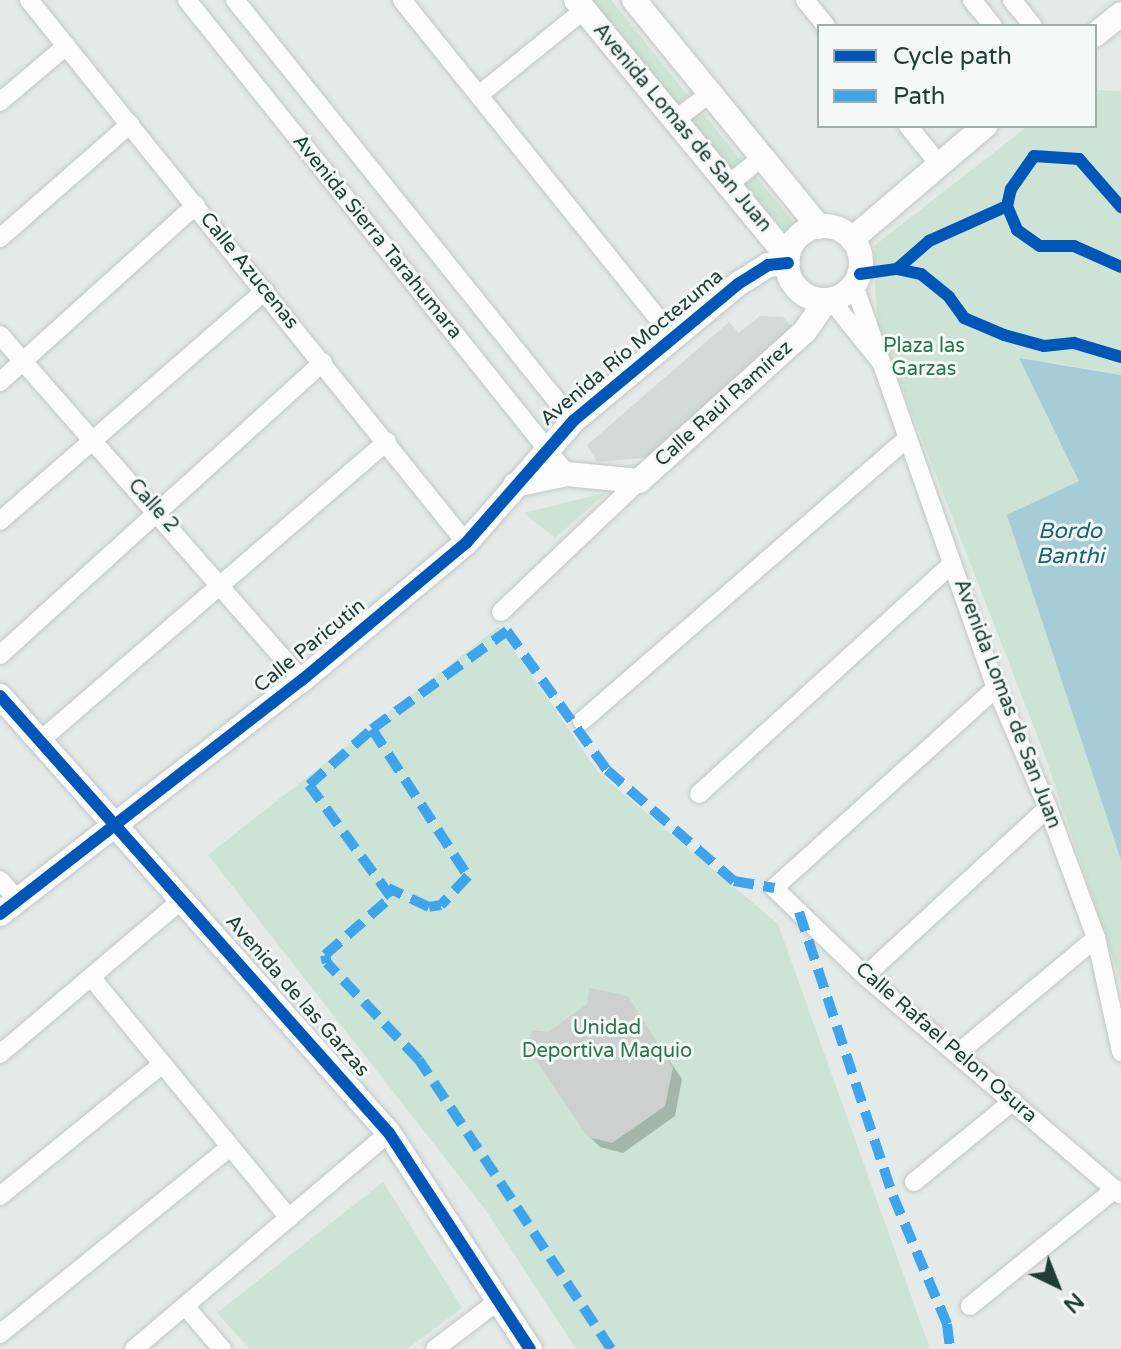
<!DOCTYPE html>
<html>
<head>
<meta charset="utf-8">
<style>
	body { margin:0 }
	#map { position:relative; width:1121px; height:1349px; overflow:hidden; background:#e4eae7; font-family:"Varela Round",sans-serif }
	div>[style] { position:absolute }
	.built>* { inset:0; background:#d2dbd7 }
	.green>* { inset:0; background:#cde3d5; transform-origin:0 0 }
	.water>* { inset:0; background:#a6cdd7 }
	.shadow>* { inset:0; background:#0003 }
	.building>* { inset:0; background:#ccd1cf }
	.roads { filter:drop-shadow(0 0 2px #c1c7c5) drop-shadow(0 0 2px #c1c7c5) }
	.street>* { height:18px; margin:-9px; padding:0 9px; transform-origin:9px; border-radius:9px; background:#fbfcfb }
	.secondary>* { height:24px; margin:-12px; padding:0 12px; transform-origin:12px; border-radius:12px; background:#fbfcfb }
	.secondary>.ring { margin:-12px; padding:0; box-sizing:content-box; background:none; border:24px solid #fbfcfb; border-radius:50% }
	.quiet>* { height:10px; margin-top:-5px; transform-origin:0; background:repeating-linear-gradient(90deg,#3ea4ec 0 20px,transparent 0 30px) }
	.cycleway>* { height:12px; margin:-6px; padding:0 6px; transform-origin:6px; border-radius:6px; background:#0057b8 }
	span { translate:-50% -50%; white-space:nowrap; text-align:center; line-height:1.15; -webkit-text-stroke:6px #f3f9f6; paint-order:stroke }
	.street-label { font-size:20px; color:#223d38 }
	.park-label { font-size:20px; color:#2d734d }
	.water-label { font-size:22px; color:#1d6378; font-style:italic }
	.legend { position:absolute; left:817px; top:24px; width:280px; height:104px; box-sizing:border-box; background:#f3f9f6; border:2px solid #9faeaa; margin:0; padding:10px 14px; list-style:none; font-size:24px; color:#223d38 }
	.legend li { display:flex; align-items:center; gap:16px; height:40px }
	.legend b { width:40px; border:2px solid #9faeaa }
	.north { position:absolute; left:1017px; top:1245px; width:80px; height:80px; -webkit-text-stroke:6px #f3f9f6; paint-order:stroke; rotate:137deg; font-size:22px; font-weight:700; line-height:32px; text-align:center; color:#223d38 }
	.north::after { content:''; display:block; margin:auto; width:28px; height:36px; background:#223d38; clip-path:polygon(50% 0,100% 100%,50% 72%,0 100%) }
</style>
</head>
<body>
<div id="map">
	<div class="built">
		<i style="clip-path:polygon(760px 316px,783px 317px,796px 332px,651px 457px,597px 462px,587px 445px,729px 322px,739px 333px)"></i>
	</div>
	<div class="green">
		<i style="clip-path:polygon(587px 0,611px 0,688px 96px,672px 107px)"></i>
		<i style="clip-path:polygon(1095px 90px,1121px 91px,1121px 375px,1049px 362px,1080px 482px,1075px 718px,1121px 860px,1121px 982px,1044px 753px,878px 326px,875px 286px,874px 246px,1028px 126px,1095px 126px)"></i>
		<i style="left:701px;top:111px;width:65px;height:20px;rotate:51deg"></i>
		<i style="left:755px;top:176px;width:62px;height:21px;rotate:50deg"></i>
		<i style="clip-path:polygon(606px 493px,555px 538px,524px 513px,596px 495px)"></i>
		<i style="clip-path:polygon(498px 627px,599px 773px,778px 924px,930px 1349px,576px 1349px,485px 1209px,208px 855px)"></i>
		<i style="clip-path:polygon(383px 1182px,462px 1308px,407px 1349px,250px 1349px,217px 1313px)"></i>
	</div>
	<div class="water">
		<i style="clip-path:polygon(1019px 358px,1121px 375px,1121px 860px,1007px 515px,1079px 481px)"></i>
	</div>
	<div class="shadow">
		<i style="clip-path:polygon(627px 998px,682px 1079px,675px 1116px,623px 1153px,600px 1147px,589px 1136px)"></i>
	</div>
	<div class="building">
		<i style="clip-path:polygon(589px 988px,628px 996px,673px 1067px,665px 1106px,612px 1143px,588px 1137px,527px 1047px,532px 1030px,548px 1032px,587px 1004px)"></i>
	</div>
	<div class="roads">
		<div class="street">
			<i style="left:29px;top:0;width:697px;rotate:51.17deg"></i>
			<i style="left:187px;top:0;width:608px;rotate:51.28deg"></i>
			<i style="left:235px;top:0;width:540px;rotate:51.24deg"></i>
			<i style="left:402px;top:0;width:436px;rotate:51.2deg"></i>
			<i style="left:805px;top:0;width:33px;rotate:51deg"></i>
			<i style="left:972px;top:0;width:33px;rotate:51deg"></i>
			<i style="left:1012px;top:0;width:33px;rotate:51deg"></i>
			<i style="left:479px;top:95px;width:135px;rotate:-39deg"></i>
			<i style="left:0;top:102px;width:87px;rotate:-40.3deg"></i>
			<i style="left:675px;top:120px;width:43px;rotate:-37.4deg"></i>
			<i style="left:908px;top:126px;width:49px;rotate:50.8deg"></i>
			<i style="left:729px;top:184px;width:41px;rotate:-39.1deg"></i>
			<i style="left:0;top:238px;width:173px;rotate:-41.2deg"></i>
			<i style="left:854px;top:285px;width:427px;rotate:70.6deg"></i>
			<i style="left:996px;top:688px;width:131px;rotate:66.6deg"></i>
			<i style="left:1048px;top:808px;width:139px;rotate:69.7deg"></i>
			<i style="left:1096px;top:938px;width:117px;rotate:77.6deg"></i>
			<i style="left:831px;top:300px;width:77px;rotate:51.3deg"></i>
			<i style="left:0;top:335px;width:459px;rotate:48.8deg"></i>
			<i style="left:0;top:382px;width:264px;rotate:-42.1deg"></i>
			<i style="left:0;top:521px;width:351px;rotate:-41deg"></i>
			<i style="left:501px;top:612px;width:190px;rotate:-43.5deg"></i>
			<i style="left:0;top:655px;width:436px;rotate:-42.2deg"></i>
			<i style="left:996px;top:688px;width:299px;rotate:138deg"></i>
			<i style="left:774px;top:888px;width:127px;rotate:44deg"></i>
			<i style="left:865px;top:976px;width:337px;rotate:40.5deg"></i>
			<i style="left:582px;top:721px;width:431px;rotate:-41deg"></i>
			<i style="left:41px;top:740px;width:457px;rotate:-40.8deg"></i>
			<i style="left:699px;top:794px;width:342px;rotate:-42.3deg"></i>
			<i style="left:0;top:880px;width:27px;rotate:48deg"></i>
			<i style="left:865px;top:976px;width:248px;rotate:-42.6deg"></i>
			<i style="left:91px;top:977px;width:312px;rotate:50.6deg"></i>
			<i style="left:0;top:1054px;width:241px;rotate:-40.3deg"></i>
			<i style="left:957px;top:1054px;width:181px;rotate:-39.8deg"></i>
			<i style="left:914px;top:1182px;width:128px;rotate:-39.3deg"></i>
			<i style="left:0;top:1196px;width:208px;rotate:-39.1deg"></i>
			<i style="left:185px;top:1306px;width:57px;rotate:49.3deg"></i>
			<i style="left:970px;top:1306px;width:186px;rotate:-38.9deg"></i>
			<i style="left:0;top:1334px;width:294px;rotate:-39.1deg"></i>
			<i style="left:134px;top:1349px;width:334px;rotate:-40.3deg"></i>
			<i style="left:435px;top:1349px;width:81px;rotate:-37.4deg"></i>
		</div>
		<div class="secondary">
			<i style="left:576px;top:0;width:333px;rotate:50.5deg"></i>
			<i style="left:634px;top:0;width:293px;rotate:50.8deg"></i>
			<i style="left:1095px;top:35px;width:33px;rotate:-39deg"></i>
			<i class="ring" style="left:787px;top:226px;width:50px;height:50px"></i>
			<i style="left:852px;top:239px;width:175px;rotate:-40.4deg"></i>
			<i style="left:515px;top:485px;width:53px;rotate:-11.9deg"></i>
			<i style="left:567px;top:474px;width:72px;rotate:5.6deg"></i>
			<i style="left:639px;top:481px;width:224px;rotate:-42.1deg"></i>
			<i style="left:805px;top:331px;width:35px;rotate:-55deg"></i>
			<i style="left:0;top:696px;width:585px;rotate:48.33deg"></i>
			<i style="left:389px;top:1133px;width:258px;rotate:56.9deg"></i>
			<i style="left:0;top:914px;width:382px;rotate:-37.8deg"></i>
			<i style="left:302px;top:680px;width:214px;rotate:-39.9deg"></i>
			<i style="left:466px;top:543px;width:162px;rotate:-48.7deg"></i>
			<i style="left:573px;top:421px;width:214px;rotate:-39.7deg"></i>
			<i style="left:738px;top:284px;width:36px;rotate:-32deg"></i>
			<i style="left:768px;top:265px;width:20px;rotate:-6deg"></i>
		</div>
	</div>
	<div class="quiet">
		<i style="left:372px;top:729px;width:176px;rotate:56.9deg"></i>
		<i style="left:468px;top:876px;width:40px;rotate:133deg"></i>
		<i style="left:441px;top:905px;width:12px;rotate:171deg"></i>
		<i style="left:429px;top:907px;width:45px;rotate:-155.1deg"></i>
		<i style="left:799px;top:912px;width:299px;rotate:71.7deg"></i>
		<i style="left:893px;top:1196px;width:139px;rotate:67.1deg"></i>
		<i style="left:947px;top:1324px;width:25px;rotate:83deg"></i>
		<i style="left:611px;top:1349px;width:347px;rotate:-123.6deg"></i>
		<i style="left:419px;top:1060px;width:134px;rotate:-133.5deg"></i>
		<i style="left:327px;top:963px;width:8px;rotate:-104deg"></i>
		<i style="left:325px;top:955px;width:88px;rotate:-41.3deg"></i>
		<i style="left:391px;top:897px;width:139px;rotate:-126.2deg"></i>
		<i style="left:309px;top:785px;width:84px;rotate:-41.6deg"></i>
		<i style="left:372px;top:729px;width:167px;rotate:-36deg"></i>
		<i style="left:507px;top:631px;width:171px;rotate:54.3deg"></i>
		<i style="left:607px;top:770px;width:169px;rotate:41.2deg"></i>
		<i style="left:734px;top:881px;width:41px;rotate:9.9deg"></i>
	</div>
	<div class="cycleway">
		<i style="left:1007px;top:206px;width:26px;rotate:67deg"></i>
		<i style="left:1017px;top:230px;width:28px;rotate:35deg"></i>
		<i style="left:1040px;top:246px;width:34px"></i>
		<i style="left:1074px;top:246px;width:51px;rotate:24.1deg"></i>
		<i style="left:897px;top:269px;width:43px;rotate:-41.2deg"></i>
		<i style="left:929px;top:241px;width:85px;rotate:-24.2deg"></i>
		<i style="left:1007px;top:206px;width:17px;rotate:-77deg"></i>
		<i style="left:1011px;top:189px;width:40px;rotate:-55.1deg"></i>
		<i style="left:1034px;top:156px;width:45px;rotate:3.8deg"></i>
		<i style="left:1079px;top:159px;width:64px;rotate:48.8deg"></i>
		<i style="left:860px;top:274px;width:37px;rotate:-8deg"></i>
		<i style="left:897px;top:269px;width:25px;rotate:12deg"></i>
		<i style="left:921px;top:274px;width:36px;rotate:39deg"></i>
		<i style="left:949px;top:297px;width:26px;rotate:54deg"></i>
		<i style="left:964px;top:318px;width:43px;rotate:23deg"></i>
		<i style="left:1004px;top:335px;width:41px;rotate:15.4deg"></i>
		<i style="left:1044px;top:346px;width:30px;rotate:-6deg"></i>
		<i style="left:1074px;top:343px;width:49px;rotate:16.6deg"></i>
		<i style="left:0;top:696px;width:585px;rotate:48.33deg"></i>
		<i style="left:389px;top:1133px;width:258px;rotate:56.9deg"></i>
		<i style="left:0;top:914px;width:382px;rotate:-37.8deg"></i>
		<i style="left:302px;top:680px;width:214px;rotate:-39.9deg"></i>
		<i style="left:466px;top:543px;width:162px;rotate:-48.7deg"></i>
		<i style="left:573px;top:421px;width:214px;rotate:-39.7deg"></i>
		<i style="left:738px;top:284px;width:36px;rotate:-32deg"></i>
		<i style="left:768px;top:265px;width:20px;rotate:-6deg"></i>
	</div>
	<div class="street-label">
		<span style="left:682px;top:128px;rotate:50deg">Avenida Lomas de San Juan</span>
		<span style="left:377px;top:237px;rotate:51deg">Avenida Sierra Tarahumara</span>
		<span style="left:249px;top:271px;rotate:51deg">Calle Azucenas</span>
		<span style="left:632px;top:348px;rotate:-40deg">Avenida Río Moctezuma</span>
		<span style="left:724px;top:404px;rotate:-42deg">Calle Raúl Ramírez</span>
		<span style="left:153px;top:506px;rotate:48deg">Calle 2</span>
		<span style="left:310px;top:646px;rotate:-39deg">Calle Paricutin</span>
		<span style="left:1007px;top:704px;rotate:69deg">Avenida Lomas de San Juan</span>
		<span style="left:297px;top:996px;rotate:49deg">Avenida de las Garzas</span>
		<span style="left:946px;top:1043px;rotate:41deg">Calle Rafael Pelon Osura</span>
	</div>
	<div class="park-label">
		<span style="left:924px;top:358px">Plaza las<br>Garzas</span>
		<span style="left:607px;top:1040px">Unidad<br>Deportiva Maquio</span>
	</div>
	<div class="water-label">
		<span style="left:1070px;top:544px">Bordo<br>Banthi</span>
	</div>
	<ul class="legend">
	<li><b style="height:10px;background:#0057b8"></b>Cycle path</li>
	<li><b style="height:10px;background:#3ea4ec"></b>Path</li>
	</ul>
	<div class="north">N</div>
</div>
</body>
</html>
